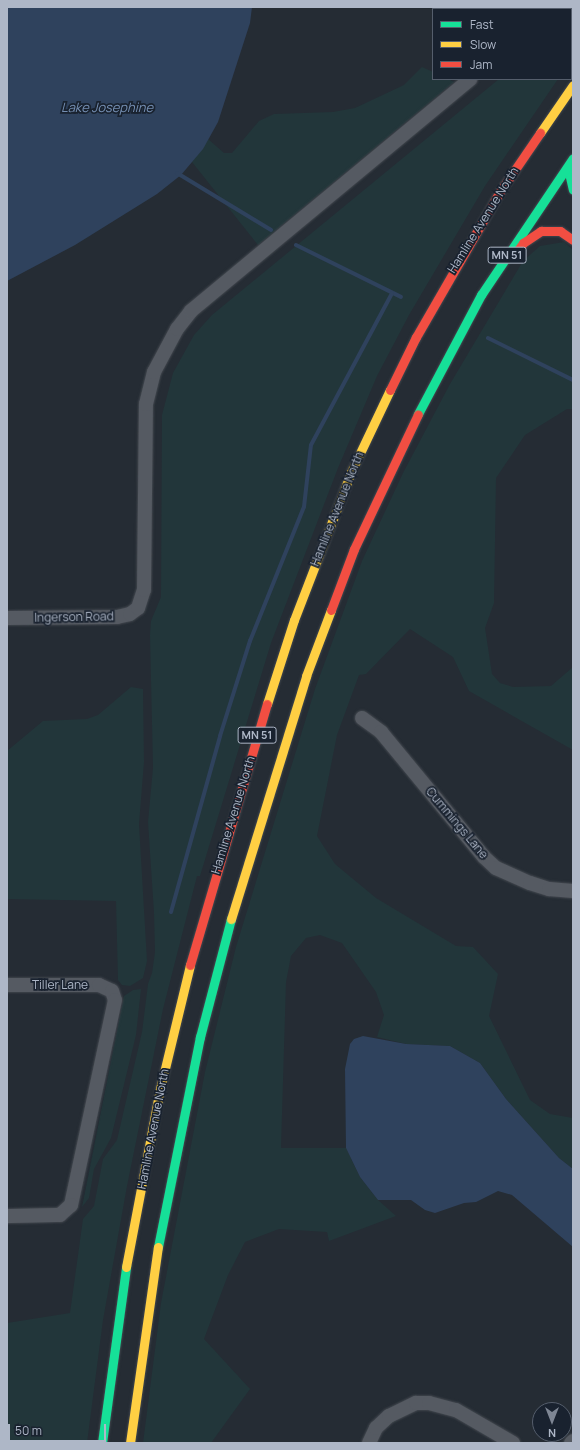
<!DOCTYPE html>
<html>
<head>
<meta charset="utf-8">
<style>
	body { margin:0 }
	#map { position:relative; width:580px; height:1450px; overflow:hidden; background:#252c34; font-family:Manrope,sans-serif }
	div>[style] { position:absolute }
	.green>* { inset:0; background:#22363a }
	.water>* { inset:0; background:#2f425d }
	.stream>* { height:4px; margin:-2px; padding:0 2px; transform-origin:2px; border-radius:2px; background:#2f425d }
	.roads { filter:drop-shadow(0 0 1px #43484f) drop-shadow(0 0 1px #43484f) }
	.street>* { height:14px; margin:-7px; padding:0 7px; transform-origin:7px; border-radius:7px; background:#555a62 }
	.fast>* { height:9px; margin:-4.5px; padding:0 4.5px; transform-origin:4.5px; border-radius:4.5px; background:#16e098 }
	.slow>* { height:9px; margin:-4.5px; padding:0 4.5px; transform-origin:4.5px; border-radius:4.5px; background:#ffcf43 }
	.jam>* { height:9px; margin:-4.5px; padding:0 4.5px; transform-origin:4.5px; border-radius:4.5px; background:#f24e42 }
	span { translate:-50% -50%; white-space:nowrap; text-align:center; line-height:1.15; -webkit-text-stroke:3.5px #19222f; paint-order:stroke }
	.shield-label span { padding:1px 3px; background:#19222f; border:1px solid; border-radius:3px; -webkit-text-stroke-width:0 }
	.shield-label { font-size:11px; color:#aeb7c7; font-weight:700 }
	.street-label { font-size:12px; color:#aeb7c7 }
	.water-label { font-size:13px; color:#748eb2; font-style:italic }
	.frame { position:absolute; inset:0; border:8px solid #aeb7c7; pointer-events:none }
	.legend { position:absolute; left:432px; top:8px; width:140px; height:72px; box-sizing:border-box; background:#19222f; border:1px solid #555e6c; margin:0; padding:5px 7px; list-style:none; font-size:12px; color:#aeb7c7 }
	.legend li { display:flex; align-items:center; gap:8px; height:20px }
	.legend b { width:20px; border:1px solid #555e6c }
	.north { position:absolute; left:532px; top:1402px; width:40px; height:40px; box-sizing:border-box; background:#19222f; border:1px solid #555e6c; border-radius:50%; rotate:180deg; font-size:11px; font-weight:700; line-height:16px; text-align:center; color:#aeb7c7 }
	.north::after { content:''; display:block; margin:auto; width:14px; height:18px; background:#7e8694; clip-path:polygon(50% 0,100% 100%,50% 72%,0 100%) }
	.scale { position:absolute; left:8px; top:1424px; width:98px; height:18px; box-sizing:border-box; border:2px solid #aeb7c7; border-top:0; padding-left:5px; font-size:12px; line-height:14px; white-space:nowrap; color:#aeb7c7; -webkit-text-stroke:3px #19222f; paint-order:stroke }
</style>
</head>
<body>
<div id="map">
	<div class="green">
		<i style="clip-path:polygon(422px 67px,433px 72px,433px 79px,448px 79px,454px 82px,258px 245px,192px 162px,208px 139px,224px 153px,232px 153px,259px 121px,274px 114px,333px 112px,355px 108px,404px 85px)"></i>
		<i style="clip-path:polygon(499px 79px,558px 79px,485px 186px,409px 315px,377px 376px,338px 468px,271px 643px,200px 876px,197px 876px,163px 1009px,127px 1186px,103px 1320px,87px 1443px,7px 1443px,7px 1323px,70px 1313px,83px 1219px,94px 1206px,103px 1159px,117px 1140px,142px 1032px,148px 984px,152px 973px,155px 952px,154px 913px,148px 822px,153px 768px,150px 635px,151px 621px,161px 597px,162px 415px,173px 373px,194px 335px,212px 315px)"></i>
		<i style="clip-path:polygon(564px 242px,573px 250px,573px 409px,567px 409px,525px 435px,496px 478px,494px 603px,485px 628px,492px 674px,500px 683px,513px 687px,551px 686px,573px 667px,573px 750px,469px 691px,453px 657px,410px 629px,366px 674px,359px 675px,337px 735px,317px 836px,335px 864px,376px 898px,456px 946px,473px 947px,498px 974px,489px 1016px,530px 1100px,550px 1114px,573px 1118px,573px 1169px,559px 1158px,506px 1099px,480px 1063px,450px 1046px,406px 1044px,377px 1037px,384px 1015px,376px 992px,342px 943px,320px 935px,306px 938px,291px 956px,286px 982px,281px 1148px,346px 1148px,360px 1177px,378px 1200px,396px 1216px,329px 1241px,327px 1232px,279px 1229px,245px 1242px,228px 1275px,204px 1339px,250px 1389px,211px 1443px,143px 1443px,161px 1303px,205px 1072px,236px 947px,315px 689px,362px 561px,403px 473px,450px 384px,523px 261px,540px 246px)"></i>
		<i style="clip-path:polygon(131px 687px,143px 689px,144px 762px,139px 824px,147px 961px,143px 978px,130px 986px,122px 985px,118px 980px,116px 901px,7px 899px,7px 751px,43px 721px,87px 719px,98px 715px)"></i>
		<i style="clip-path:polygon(141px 989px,136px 1035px,111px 1138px,94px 1169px,89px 1198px,82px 1207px,124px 996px,133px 990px)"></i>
	</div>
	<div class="water">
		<i style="clip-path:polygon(7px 7px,252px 7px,250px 23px,218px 122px,203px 149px,181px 175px,157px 194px,75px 245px,7px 281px)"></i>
		<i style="clip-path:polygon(363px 1036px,406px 1044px,450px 1046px,480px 1063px,506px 1099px,559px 1158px,573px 1169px,573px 1247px,512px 1195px,498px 1191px,476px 1202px,464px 1203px,435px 1213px,425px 1210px,411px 1200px,378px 1200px,360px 1177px,346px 1148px,345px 1069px,350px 1044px,354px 1039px)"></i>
	</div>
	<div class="stream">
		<i style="left:177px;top:173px;width:110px;rotate:31.2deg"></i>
		<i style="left:296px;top:245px;width:117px;rotate:26.3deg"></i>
		<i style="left:488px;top:338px;width:95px;rotate:26.3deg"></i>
		<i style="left:171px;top:912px;width:183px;rotate:-74.4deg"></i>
		<i style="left:220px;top:736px;width:100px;rotate:-72.5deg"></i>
		<i style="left:250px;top:641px;width:144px;rotate:-68.1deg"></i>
		<i style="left:304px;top:507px;width:62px;rotate:-83.6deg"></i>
		<i style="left:311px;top:445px;width:172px;rotate:-61.9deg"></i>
	</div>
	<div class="roads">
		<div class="street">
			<i style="left:542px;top:9px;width:2px;rotate:-63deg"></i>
			<i style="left:7px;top:618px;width:110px;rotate:-0.5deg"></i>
			<i style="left:117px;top:617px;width:13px;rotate:-13deg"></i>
			<i style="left:130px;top:614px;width:10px;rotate:-37deg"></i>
			<i style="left:138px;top:608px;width:19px;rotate:-72deg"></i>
			<i style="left:144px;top:590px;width:186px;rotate:-89.4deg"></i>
			<i style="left:146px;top:404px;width:33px;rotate:-76deg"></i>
			<i style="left:154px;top:372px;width:49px;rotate:-61.9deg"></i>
			<i style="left:177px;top:329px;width:23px;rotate:-52deg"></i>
			<i style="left:191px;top:311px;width:363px;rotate:-39.7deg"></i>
			<i style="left:362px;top:718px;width:24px;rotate:36deg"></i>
			<i style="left:381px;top:732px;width:162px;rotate:50.5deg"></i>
			<i style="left:484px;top:857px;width:16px;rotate:43deg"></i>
			<i style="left:496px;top:868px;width:37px;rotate:24deg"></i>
			<i style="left:530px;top:883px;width:20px;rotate:18deg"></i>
			<i style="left:549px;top:889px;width:24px;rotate:5deg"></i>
			<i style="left:7px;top:985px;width:92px"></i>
			<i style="left:99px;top:985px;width:14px;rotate:25deg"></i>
			<i style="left:112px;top:991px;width:9px;rotate:72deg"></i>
			<i style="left:115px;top:1000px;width:210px;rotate:102.1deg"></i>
			<i style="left:71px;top:1205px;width:15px;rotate:138deg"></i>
			<i style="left:60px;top:1215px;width:53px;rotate:178.9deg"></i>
			<i style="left:369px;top:1443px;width:17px;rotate:-65deg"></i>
			<i style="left:376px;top:1428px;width:18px;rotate:-43deg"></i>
			<i style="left:389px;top:1416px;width:30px;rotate:-26deg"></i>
			<i style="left:416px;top:1403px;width:13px"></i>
			<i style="left:429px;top:1403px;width:28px;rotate:15deg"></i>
			<i style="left:456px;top:1410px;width:66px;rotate:30.1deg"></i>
			<i style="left:571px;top:1443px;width:3px;rotate:-45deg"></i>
		</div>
		<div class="fast">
			<i style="left:573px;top:168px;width:9px;rotate:108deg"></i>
			<i style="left:570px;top:177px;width:13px;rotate:77deg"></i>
			<i style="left:418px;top:414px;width:135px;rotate:-62.1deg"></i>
			<i style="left:481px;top:295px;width:165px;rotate:-56.1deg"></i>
			<i style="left:158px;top:1247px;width:214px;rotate:-78.7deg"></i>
			<i style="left:200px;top:1037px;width:122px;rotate:-75.3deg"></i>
			<i style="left:102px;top:1443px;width:178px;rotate:-82.2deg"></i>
		</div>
		<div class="slow">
			<i style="left:540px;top:133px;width:58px;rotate:-55.5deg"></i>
			<i style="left:267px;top:704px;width:88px;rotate:-72.2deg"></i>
			<i style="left:294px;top:620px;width:159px;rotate:-68.9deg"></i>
			<i style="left:351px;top:472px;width:91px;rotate:-64.6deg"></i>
			<i style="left:231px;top:919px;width:254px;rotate:-72.8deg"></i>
			<i style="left:306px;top:676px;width:71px;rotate:-69.3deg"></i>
			<i style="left:126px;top:1267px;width:181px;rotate:-79.2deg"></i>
			<i style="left:160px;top:1089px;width:128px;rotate:-76.4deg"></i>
			<i style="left:130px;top:1443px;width:198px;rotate:-81.9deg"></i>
		</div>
		<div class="jam">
			<i style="left:518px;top:250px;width:9px;rotate:-54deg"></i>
			<i style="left:523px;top:243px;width:22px;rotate:-34deg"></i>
			<i style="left:541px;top:231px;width:19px"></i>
			<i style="left:560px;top:231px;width:16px;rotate:35deg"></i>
			<i style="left:390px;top:390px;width:59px;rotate:-63.9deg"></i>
			<i style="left:416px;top:337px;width:166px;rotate:-60deg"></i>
			<i style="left:499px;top:193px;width:73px;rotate:-55.7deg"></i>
			<i style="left:331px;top:610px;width:65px;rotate:-69.3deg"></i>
			<i style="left:354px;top:549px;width:149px;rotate:-64.6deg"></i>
			<i style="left:190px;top:965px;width:272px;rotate:-73.6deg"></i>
		</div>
	</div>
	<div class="shield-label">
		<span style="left:507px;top:255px">MN 51</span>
		<span style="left:257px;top:735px">MN 51</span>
	</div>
	<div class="street-label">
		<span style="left:483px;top:220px;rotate:-58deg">Hamline Avenue North</span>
		<span style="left:337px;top:509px;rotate:-68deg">Hamline Avenue North</span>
		<span style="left:74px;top:617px;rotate:-1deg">Ingerson Road</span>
		<span style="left:233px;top:815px;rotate:-73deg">Hamline Avenue North</span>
		<span style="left:457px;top:823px;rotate:50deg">Cummings Lane</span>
		<span style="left:60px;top:985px">Tiller Lane</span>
		<span style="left:153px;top:1129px;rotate:-79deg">Hamline Avenue North</span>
	</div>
	<div class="water-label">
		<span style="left:107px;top:107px">Lake Josephine</span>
	</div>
	<div class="frame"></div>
	<ul class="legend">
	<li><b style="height:5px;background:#16e098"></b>Fast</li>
	<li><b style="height:5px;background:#ffcf43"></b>Slow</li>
	<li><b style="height:5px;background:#f24e42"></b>Jam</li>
	</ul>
	<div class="north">N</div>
	<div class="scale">50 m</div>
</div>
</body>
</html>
